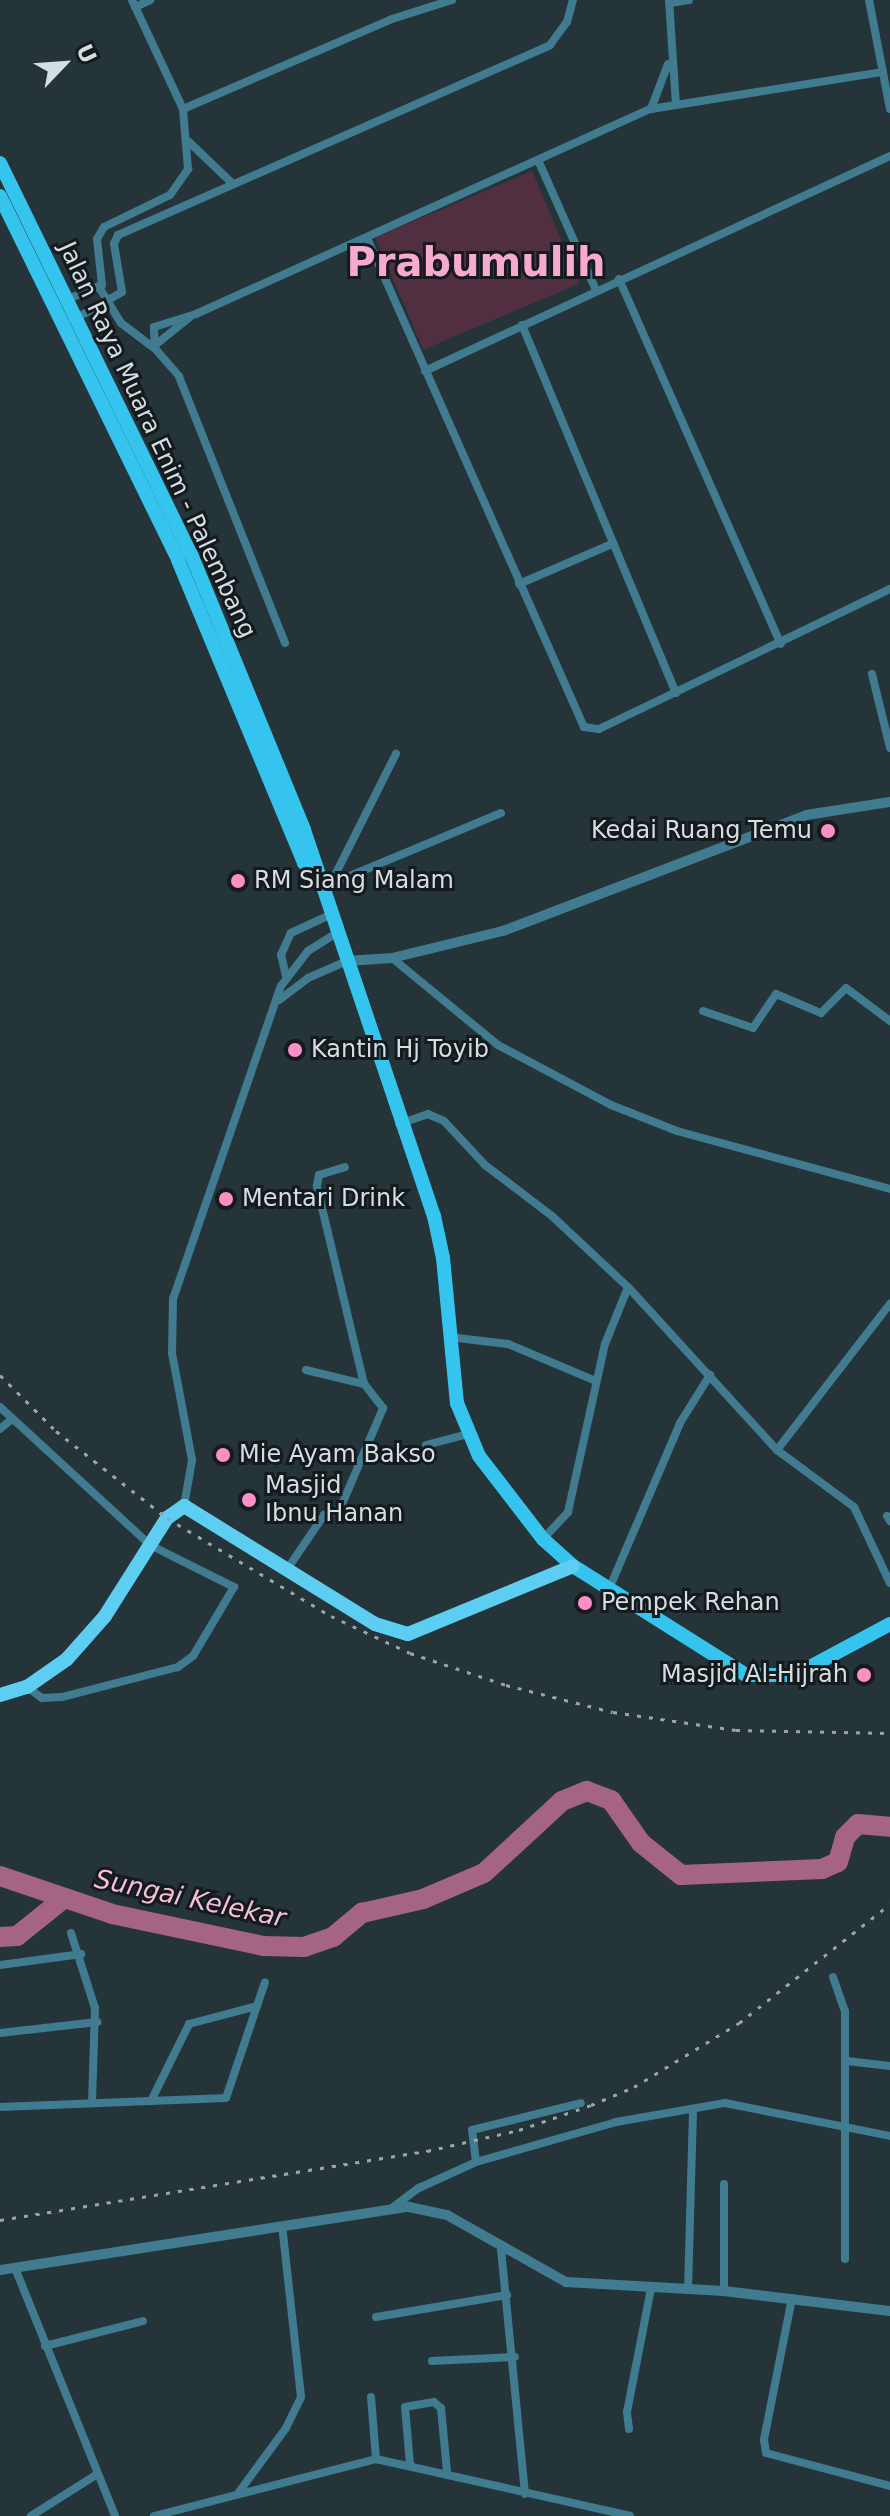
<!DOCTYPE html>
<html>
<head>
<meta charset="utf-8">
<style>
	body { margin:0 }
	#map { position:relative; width:890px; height:2516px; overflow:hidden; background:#253439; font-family:"DejaVu Sans",sans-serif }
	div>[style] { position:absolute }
	.green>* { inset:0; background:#522f40; transform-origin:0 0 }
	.river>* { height:20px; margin:-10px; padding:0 10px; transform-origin:10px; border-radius:10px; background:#a56482 }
	.minor>* { height:8px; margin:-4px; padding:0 4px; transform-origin:4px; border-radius:4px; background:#417b8f }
	.tertiary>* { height:10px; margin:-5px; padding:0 5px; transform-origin:5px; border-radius:5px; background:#417b8f }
	.primary>* { height:14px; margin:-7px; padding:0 7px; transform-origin:7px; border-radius:7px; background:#35c4ed }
	.trunk>* { height:14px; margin:-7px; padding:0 7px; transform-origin:7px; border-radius:7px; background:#5dcef2 }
	.rail>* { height:3px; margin-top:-1.5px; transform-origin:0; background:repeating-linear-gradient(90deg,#9aa5a9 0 4px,transparent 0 12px) }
	.dots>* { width:22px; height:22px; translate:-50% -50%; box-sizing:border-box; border:4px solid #141a1d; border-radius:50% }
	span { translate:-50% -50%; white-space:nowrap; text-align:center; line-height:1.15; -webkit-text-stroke:6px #141a1d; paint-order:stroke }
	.street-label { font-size:24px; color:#d5dee1 }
	.poi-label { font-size:24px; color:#d5dee1 }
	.right { translate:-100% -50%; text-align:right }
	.left { translate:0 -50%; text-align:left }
	.water-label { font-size:26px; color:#f8bfd8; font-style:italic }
	.town-label { font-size:40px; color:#f7aacd; font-weight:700 }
	.north { position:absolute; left:24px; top:24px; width:80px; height:80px; -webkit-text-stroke:6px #141a1d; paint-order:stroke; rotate:65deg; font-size:22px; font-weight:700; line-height:32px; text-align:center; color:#d5dee1 }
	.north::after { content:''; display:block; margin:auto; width:28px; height:36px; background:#d5dee1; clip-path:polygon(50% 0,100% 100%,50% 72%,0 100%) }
</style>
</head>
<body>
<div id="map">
	<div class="green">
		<i style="left:532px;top:171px;width:122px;height:170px;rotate:67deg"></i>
	</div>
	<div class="river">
		<i style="left:0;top:1876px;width:118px;rotate:18.7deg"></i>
		<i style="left:112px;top:1914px;width:155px;rotate:11.9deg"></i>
		<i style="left:264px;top:1946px;width:40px;rotate:1.4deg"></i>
		<i style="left:304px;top:1947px;width:31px;rotate:-19deg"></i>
		<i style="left:333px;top:1937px;width:38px;rotate:-40deg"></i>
		<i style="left:362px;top:1913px;width:63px;rotate:-12.9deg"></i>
		<i style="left:423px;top:1899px;width:66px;rotate:-23.1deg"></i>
		<i style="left:484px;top:1873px;width:106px;rotate:-42.7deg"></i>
		<i style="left:562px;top:1801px;width:27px;rotate:-22deg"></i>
		<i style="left:587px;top:1791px;width:26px;rotate:21deg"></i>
		<i style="left:611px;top:1800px;width:52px;rotate:55.1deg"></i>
		<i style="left:641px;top:1843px;width:51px;rotate:38.7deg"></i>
		<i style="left:681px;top:1875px;width:141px;rotate:-2.4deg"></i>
		<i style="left:822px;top:1869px;width:17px;rotate:-24deg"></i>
		<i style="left:838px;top:1862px;width:26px;rotate:-74deg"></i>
		<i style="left:845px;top:1837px;width:18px;rotate:-45deg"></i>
		<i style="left:858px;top:1824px;width:32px;rotate:5deg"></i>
		<i style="left:0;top:1937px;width:17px;rotate:-3deg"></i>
		<i style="left:17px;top:1936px;width:58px;rotate:-38.7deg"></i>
	</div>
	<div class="minor">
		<i style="left:669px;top:0;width:105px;rotate:86.2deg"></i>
		<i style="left:869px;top:0;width:111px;rotate:79.1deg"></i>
		<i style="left:670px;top:3px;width:19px;rotate:-9deg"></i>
		<i style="left:135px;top:7px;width:17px;rotate:-24deg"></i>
		<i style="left:183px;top:109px;width:228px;rotate:-23.3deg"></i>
		<i style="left:392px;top:19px;width:63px;rotate:-17.6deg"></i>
		<i style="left:651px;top:109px;width:48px;rotate:-69.3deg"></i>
		<i style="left:189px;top:142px;width:61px;rotate:43.7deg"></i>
		<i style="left:538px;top:160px;width:142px;rotate:66deg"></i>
		<i style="left:367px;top:238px;width:535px;rotate:66.07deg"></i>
		<i style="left:584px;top:727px;width:15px;rotate:8deg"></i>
		<i style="left:599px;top:729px;width:323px;rotate:-25.7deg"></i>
		<i style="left:619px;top:279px;width:399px;rotate:66.1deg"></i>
		<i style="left:99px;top:287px;width:42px;rotate:58.6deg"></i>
		<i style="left:121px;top:323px;width:41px;rotate:37.1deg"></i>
		<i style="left:66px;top:300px;width:39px;rotate:-23deg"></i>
		<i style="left:102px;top:285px;width:46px;rotate:-96.2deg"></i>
		<i style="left:97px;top:239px;width:14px;rotate:-60deg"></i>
		<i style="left:104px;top:227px;width:73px;rotate:-25.9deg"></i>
		<i style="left:170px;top:195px;width:32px;rotate:-55deg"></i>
		<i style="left:188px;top:169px;width:60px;rotate:-94.8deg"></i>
		<i style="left:183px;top:109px;width:120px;rotate:-115.1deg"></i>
		<i style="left:73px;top:320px;width:56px;rotate:-29.7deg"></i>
		<i style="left:122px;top:292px;width:49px;rotate:-99.5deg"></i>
		<i style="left:114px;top:244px;width:10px;rotate:-66deg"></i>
		<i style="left:118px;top:235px;width:472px;rotate:-23.7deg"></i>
		<i style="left:550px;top:45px;width:29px;rotate:-54deg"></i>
		<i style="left:567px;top:22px;width:23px;rotate:-75deg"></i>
		<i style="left:522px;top:325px;width:399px;rotate:67.3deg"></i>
		<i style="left:154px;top:346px;width:46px;rotate:-38.9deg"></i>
		<i style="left:425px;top:371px;width:512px;rotate:-24.81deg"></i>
		<i style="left:519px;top:584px;width:103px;rotate:-23.3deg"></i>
		<i style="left:285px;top:643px;width:287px;rotate:-111.7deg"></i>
		<i style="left:179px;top:376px;width:37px;rotate:-131deg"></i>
		<i style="left:155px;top:348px;width:21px;rotate:-93deg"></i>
		<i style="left:154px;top:327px;width:44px;rotate:-17.2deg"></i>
		<i style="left:196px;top:314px;width:499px;rotate:-24.3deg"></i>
		<i style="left:651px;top:109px;width:235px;rotate:-9.1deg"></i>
		<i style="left:872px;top:674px;width:76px;rotate:76.3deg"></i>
		<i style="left:330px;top:885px;width:147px;rotate:-63.3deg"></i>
		<i style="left:321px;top:888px;width:195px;rotate:-22.6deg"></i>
		<i style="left:392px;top:958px;width:137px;rotate:39.4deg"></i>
		<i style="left:498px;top:1045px;width:128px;rotate:28deg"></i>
		<i style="left:611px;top:1105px;width:71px;rotate:21.5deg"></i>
		<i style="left:677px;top:1131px;width:221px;rotate:15.2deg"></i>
		<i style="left:286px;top:976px;width:22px;rotate:-103deg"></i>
		<i style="left:281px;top:955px;width:24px;rotate:-66deg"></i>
		<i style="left:291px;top:933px;width:43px;rotate:-24.8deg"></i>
		<i style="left:279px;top:1000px;width:36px;rotate:-37deg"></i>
		<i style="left:308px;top:978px;width:43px;rotate:-23.6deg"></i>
		<i style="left:703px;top:1011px;width:53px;rotate:18.8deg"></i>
		<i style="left:753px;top:1028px;width:41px;rotate:-55.9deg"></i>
		<i style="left:776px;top:994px;width:49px;rotate:22.9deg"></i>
		<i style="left:821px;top:1013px;width:35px;rotate:-45deg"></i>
		<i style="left:846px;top:988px;width:55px;rotate:36.9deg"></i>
		<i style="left:399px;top:1124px;width:31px;rotate:-19deg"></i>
		<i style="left:428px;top:1114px;width:17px;rotate:24deg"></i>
		<i style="left:444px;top:1121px;width:60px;rotate:47deg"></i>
		<i style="left:485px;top:1165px;width:84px;rotate:37.3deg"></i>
		<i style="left:552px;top:1216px;width:104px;rotate:43.1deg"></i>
		<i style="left:628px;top:1287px;width:221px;rotate:47.6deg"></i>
		<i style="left:777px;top:1450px;width:96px;rotate:36.5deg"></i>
		<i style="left:854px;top:1507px;width:84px;rotate:64.7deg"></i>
		<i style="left:449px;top:1337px;width:59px;rotate:6.8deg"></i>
		<i style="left:508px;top:1344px;width:95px;rotate:22.8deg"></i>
		<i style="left:306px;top:1370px;width:60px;rotate:13.6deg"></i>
		<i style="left:0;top:1407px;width:204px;rotate:42.6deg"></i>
		<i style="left:150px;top:1545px;width:94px;rotate:26.6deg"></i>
		<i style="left:234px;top:1587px;width:80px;rotate:120.7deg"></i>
		<i style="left:193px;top:1656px;width:19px;rotate:144deg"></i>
		<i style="left:178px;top:1667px;width:120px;rotate:165.5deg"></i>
		<i style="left:62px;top:1697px;width:20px;rotate:177deg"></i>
		<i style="left:42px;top:1698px;width:19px;rotate:-144deg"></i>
		<i style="left:0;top:1429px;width:16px;rotate:-40deg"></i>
		<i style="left:426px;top:1445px;width:43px;rotate:-14.7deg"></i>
		<i style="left:777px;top:1450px;width:185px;rotate:-52.3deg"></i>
		<i style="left:184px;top:1506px;width:47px;rotate:-80.1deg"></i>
		<i style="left:192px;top:1460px;width:109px;rotate:-100.6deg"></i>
		<i style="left:172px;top:1353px;width:54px;rotate:-88.9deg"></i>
		<i style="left:173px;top:1299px;width:331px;rotate:-71deg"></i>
		<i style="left:281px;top:986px;width:44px;rotate:-52.4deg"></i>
		<i style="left:308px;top:951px;width:34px;rotate:-32deg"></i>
		<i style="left:887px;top:1516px;width:6px;rotate:59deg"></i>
		<i style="left:543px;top:1539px;width:37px;rotate:-47deg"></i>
		<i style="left:568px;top:1512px;width:172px;rotate:-77.6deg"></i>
		<i style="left:605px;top:1344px;width:61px;rotate:-68deg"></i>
		<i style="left:288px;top:1568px;width:64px;rotate:-55.8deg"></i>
		<i style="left:324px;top:1515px;width:17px;rotate:-21deg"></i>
		<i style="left:340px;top:1509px;width:110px;rotate:-66.9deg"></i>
		<i style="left:383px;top:1408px;width:31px;rotate:-128deg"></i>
		<i style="left:364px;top:1384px;width:204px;rotate:-103.4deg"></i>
		<i style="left:317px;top:1186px;width:11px;rotate:-80deg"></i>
		<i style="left:319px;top:1175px;width:27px;rotate:-17deg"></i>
		<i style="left:609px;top:1589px;width:181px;rotate:-66.8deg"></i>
		<i style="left:680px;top:1423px;width:57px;rotate:-58deg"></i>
		<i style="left:71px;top:1933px;width:79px;rotate:72.3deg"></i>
		<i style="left:95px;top:2008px;width:94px;rotate:91.8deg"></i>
		<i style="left:0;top:1965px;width:82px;rotate:-7.7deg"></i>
		<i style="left:833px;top:1977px;width:36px;rotate:71deg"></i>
		<i style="left:845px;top:2011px;width:248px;rotate:90deg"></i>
		<i style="left:0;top:2033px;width:98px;rotate:-6.5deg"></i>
		<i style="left:847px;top:2061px;width:43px;rotate:6.6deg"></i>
		<i style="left:151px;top:2101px;width:86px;rotate:-63.7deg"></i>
		<i style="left:189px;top:2024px;width:70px;rotate:-14.8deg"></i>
		<i style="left:0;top:2107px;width:226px;rotate:-2.3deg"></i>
		<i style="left:226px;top:2098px;width:122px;rotate:-71.4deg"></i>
		<i style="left:476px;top:2162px;width:32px;rotate:-97deg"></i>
		<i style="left:472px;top:2130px;width:112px;rotate:-13.9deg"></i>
		<i style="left:724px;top:2184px;width:107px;rotate:90deg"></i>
		<i style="left:392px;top:2208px;width:34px;rotate:-37deg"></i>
		<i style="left:419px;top:2188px;width:63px;rotate:-24.5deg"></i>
		<i style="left:476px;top:2162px;width:146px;rotate:-15.9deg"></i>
		<i style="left:616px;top:2122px;width:111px;rotate:-9.9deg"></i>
		<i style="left:725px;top:2103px;width:168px;rotate:11.3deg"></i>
		<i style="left:501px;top:2249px;width:246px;rotate:84.4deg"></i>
		<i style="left:15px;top:2268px;width:267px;rotate:68deg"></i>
		<i style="left:688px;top:2290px;width:181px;rotate:-88.4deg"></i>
		<i style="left:792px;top:2298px;width:145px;rotate:101.2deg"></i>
		<i style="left:764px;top:2440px;width:13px;rotate:81deg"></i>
		<i style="left:766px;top:2453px;width:128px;rotate:14.9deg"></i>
		<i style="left:376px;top:2317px;width:133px;rotate:-9.5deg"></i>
		<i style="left:45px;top:2346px;width:101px;rotate:-14.3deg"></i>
		<i style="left:432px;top:2361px;width:83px;rotate:-2.8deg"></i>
		<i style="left:371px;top:2397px;width:62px;rotate:85.4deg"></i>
		<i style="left:629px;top:2429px;width:17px;rotate:-97deg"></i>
		<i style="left:627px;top:2412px;width:125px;rotate:-79deg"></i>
		<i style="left:410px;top:2464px;width:57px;rotate:-95deg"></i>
		<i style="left:405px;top:2407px;width:29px;rotate:-10deg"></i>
		<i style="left:434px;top:2402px;width:9px;rotate:41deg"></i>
		<i style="left:441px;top:2408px;width:64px;rotate:84.6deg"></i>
		<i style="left:239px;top:2492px;width:79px;rotate:-53.7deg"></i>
		<i style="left:286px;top:2428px;width:34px;rotate:-64deg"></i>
		<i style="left:301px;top:2397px;width:172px;rotate:-96.3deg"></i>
		<i style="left:31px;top:2516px;width:77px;rotate:-32.2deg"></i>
		<i style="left:154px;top:2516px;width:229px;rotate:-14.4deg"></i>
		<i style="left:376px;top:2459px;width:260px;rotate:12.6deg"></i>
	</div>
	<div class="tertiary">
		<i style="left:347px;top:961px;width:45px;rotate:-3.8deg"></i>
		<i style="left:392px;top:958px;width:114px;rotate:-13.7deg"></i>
		<i style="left:503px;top:931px;width:324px;rotate:-20.9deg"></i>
		<i style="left:806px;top:815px;width:85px;rotate:-8.8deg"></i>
		<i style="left:0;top:2270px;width:414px;rotate:-8.8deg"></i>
		<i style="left:409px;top:2207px;width:39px;rotate:12deg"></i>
		<i style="left:447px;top:2215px;width:137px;rotate:29.4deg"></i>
		<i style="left:566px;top:2282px;width:158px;rotate:3.3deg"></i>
		<i style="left:724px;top:2291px;width:167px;rotate:6.9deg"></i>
	</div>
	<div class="primary">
		<i style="left:0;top:163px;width:435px;rotate:64deg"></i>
		<i style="left:191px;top:554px;width:298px;rotate:67.7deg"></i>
		<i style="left:304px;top:830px;width:407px;rotate:71.4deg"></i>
		<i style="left:434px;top:1216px;width:43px;rotate:77.9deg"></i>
		<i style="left:443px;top:1258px;width:146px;rotate:84.5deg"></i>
		<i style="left:457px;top:1403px;width:57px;rotate:67.5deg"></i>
		<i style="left:479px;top:1456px;width:105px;rotate:52.4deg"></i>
		<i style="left:543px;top:1539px;width:40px;rotate:42deg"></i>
		<i style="left:573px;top:1566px;width:204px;rotate:32.2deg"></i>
		<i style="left:746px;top:1675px;width:49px"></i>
		<i style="left:795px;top:1675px;width:108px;rotate:-28.2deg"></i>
		<i style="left:0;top:196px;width:405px;rotate:63.9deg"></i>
		<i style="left:178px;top:560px;width:328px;rotate:67.4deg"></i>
		<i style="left:304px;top:863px;width:15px;rotate:42deg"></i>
	</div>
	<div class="trunk">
		<i style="left:0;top:1695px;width:28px;rotate:-17deg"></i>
		<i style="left:27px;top:1687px;width:49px;rotate:-35deg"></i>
		<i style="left:67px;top:1659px;width:57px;rotate:-48.5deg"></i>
		<i style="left:105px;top:1616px;width:116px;rotate:-57.7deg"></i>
		<i style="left:167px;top:1518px;width:21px;rotate:-35deg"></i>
		<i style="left:184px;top:1506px;width:225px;rotate:31.7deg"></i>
		<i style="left:375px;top:1624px;width:34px;rotate:17deg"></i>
		<i style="left:408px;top:1634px;width:178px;rotate:-22.4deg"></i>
	</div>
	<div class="rail">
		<i style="left:0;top:1375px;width:79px;rotate:45deg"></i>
		<i style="left:56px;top:1431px;width:141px;rotate:38.1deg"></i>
		<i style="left:167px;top:1518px;width:191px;rotate:30.9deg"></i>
		<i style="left:331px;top:1616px;width:87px;rotate:25.1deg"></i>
		<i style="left:410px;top:1653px;width:101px;rotate:18.4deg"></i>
		<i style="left:506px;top:1685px;width:110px;rotate:14.2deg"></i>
		<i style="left:613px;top:1712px;width:124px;rotate:8.3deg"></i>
		<i style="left:736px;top:1730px;width:154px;rotate:1.1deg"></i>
		<i style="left:0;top:2220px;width:433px;rotate:-9.2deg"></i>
		<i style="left:427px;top:2151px;width:94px;rotate:-12.9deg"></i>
		<i style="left:519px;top:2130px;width:76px;rotate:-19.1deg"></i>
		<i style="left:591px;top:2105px;width:47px;rotate:-22.7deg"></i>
		<i style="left:634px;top:2087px;width:123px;rotate:-31.4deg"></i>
		<i style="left:739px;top:2023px;width:192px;rotate:-38.2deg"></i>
	</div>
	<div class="dots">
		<i style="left:828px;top:831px;background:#fc8fc3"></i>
		<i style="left:238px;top:881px;background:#fc8fc3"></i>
		<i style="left:295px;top:1050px;background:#fc8fc3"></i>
		<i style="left:226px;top:1199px;background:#fc8fc3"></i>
		<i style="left:223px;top:1455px;background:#fc8fc3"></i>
		<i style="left:249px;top:1500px;background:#fc8fc3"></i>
		<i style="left:585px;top:1603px;background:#fc8fc3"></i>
		<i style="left:864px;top:1675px;background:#fc8fc3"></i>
	</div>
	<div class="street-label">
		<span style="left:157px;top:440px;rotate:65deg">Jalan Raya Muara Enim - Palembang</span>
	</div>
	<div class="poi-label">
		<span class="right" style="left:812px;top:831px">Kedai Ruang Temu</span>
		<span class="left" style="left:254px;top:881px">RM Siang Malam</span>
		<span class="left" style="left:311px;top:1050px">Kantin Hj Toyib</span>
		<span class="left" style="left:242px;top:1199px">Mentari Drink</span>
		<span class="left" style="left:239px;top:1455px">Mie Ayam Bakso</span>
		<span class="left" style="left:265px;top:1500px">Masjid<br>Ibnu Hanan</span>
		<span class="left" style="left:601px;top:1603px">Pempek Rehan</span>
		<span class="right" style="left:848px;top:1675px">Masjid Al-Hijrah</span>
	</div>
	<div class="water-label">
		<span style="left:190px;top:1899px;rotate:12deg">Sungai Kelekar</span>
	</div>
	<div class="town-label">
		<span style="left:476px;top:262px">Prabumulih</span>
	</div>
	<div class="north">U</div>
</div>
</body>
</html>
